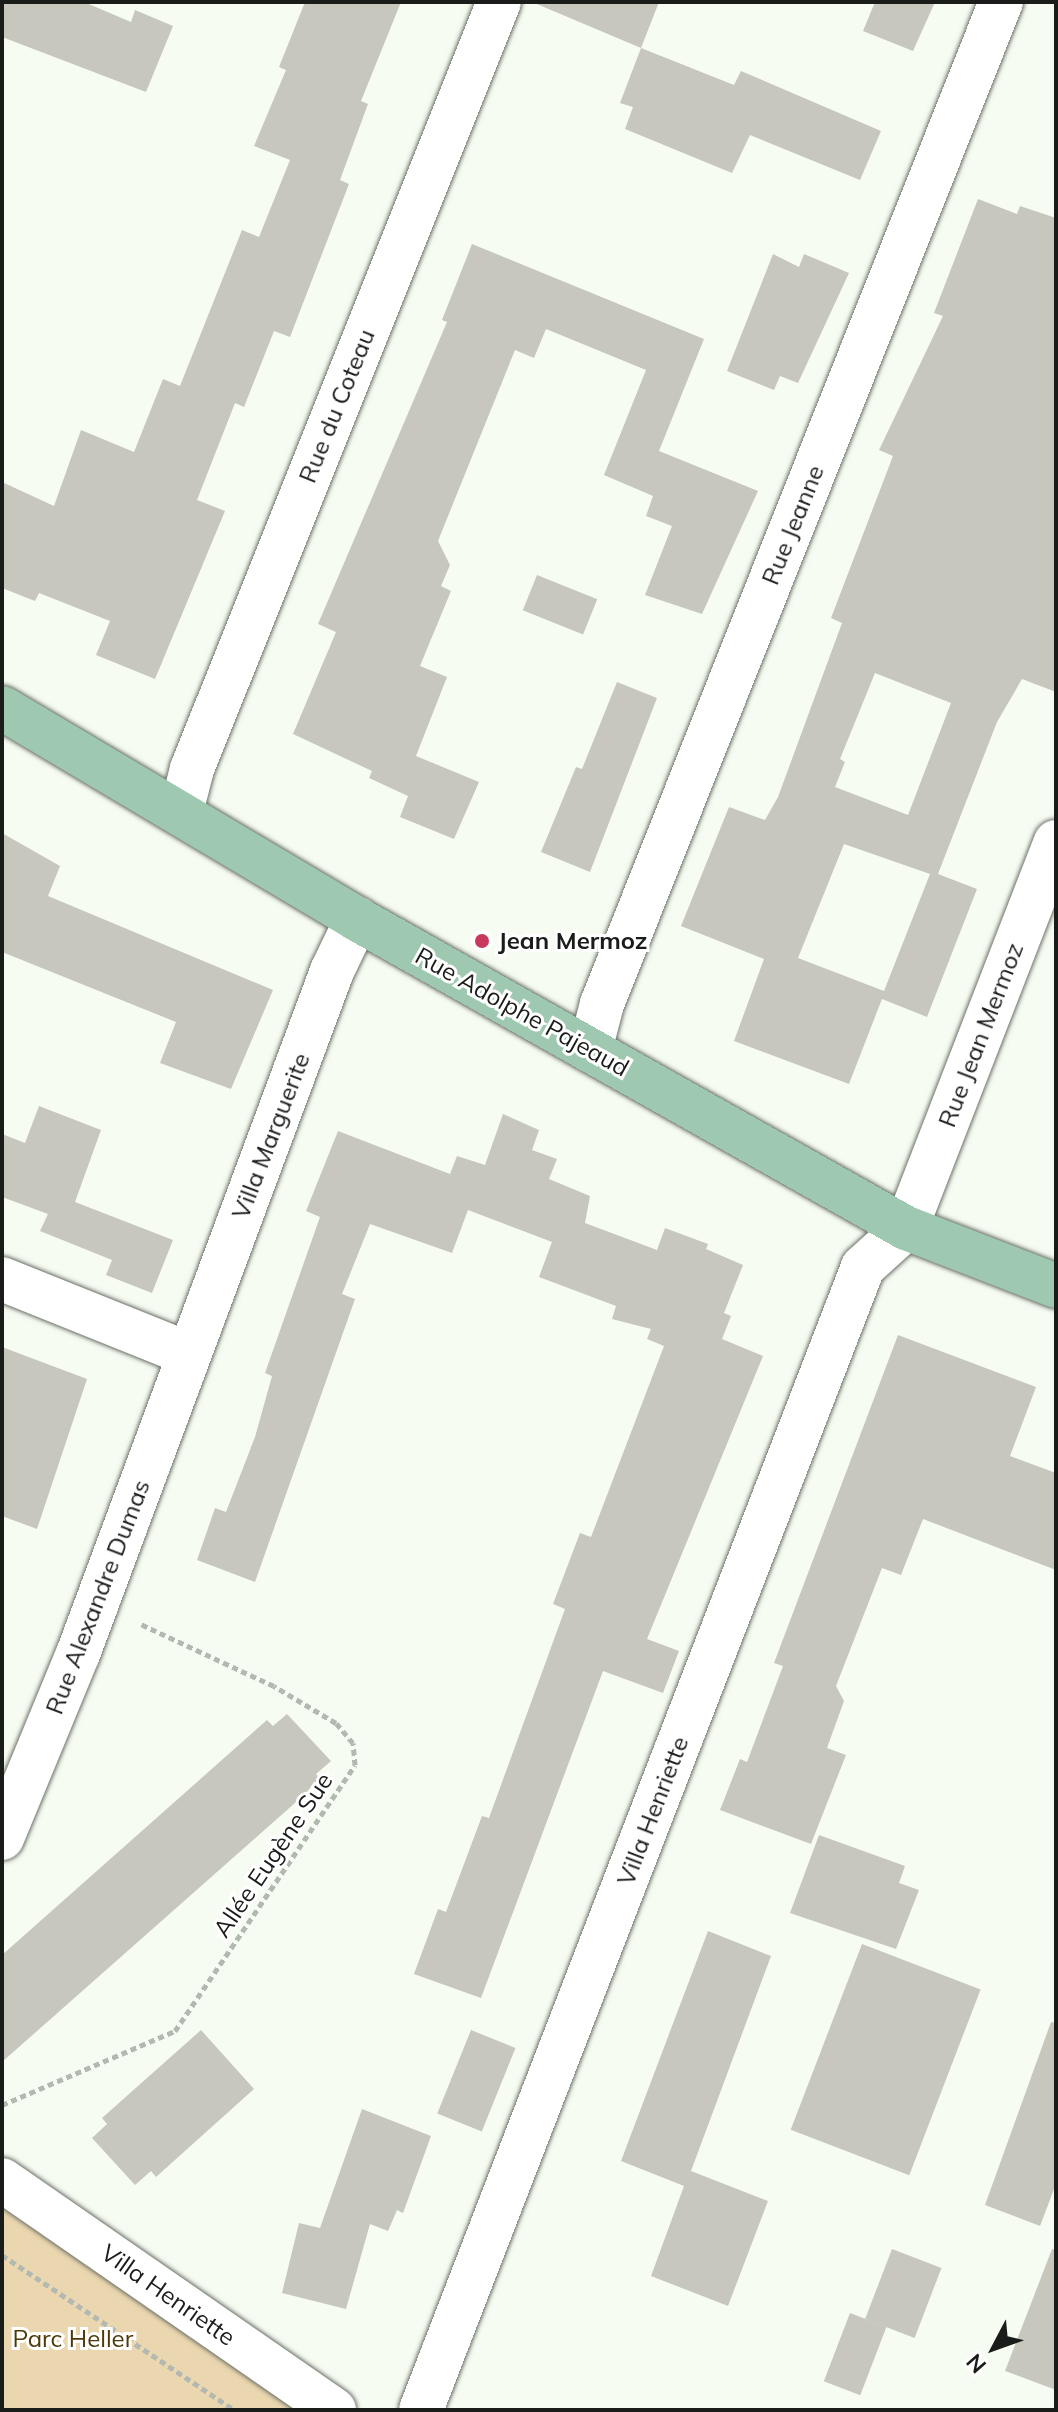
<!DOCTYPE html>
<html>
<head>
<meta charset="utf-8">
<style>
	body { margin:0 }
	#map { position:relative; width:1058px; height:2412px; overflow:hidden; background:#f6fcf2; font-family:Mulish,sans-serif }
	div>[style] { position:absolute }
	.green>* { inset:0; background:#ead6af }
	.building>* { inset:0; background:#c7c7bd; transform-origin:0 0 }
	.path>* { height:5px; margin-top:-2.5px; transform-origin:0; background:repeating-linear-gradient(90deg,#b3b8b0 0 6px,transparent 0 10px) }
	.roads { filter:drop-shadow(0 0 2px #6c7168) drop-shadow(0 0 2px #6c7168) }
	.minor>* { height:44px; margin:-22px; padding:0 22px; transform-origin:22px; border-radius:22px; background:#fff }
	.major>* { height:44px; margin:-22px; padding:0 22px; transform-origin:22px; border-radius:22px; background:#9fc8b0 }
	.dots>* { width:22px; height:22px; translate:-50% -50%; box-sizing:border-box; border:4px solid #fff; border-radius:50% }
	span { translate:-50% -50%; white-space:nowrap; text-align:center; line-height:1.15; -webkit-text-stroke:6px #fff; paint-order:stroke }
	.street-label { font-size:24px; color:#1a1c19 }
	.poi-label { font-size:24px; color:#1a1c19; font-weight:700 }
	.left { translate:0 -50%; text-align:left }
	.park-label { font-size:24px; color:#4e3a08 }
	.frame { position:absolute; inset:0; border:4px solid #1a1c19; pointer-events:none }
	.north { position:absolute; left:954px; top:2308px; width:80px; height:80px; -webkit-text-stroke:6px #fff; paint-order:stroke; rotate:229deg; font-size:22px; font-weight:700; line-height:32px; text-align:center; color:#1a1c19 }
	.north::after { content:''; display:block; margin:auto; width:28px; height:36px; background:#1a1c19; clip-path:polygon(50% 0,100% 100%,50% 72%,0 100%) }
</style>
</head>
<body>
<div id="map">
	<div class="green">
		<i style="clip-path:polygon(2px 2208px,311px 2410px,2px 2410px)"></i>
	</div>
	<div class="building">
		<i style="clip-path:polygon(2px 2px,84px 2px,131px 22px,135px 10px,173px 26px,146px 92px,2px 37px)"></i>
		<i style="clip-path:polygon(305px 2px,401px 2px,361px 101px,368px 104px,340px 180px,349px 184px,290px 337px,274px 331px,244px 407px,235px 403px,197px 500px,225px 511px,155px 679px,96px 655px,110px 621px,39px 593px,35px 601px,2px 588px,2px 482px,54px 506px,81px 430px,134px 452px,163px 379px,180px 386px,242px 230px,259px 237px,290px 160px,254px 146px,286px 70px,279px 67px)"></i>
		<i style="clip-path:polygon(532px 2px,659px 2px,641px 48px)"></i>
		<i style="clip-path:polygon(875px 2px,935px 2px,913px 51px,863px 31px)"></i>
		<i style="clip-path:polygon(641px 48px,734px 85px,741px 71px,881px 131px,860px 180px,750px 135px,732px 173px,625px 129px,633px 107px,620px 103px)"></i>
		<i style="clip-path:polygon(evenodd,978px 199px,1017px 214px,1020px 206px,1056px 218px,1056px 692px,1022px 679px,997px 722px,938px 874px,977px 889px,927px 1017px,882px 999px,849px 1084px,734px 1041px,764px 959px,681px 926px,729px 807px,765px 820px,778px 797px,842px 623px,831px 618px,893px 456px,879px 450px,943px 316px,934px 313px,978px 199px,875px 673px,951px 703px,908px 815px,835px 787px,845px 762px,840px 759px,875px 673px,978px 199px,844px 844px,930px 874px,884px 991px,798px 958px,844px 844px)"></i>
		<i style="clip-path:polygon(472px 244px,704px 339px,659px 451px,758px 491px,702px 614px,645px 595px,672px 526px,646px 516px,653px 496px,604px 475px,646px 370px,546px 329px,534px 358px,515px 350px,438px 541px,450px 565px,441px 586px,451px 591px,420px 666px,447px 677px,416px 756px,479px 782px,454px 839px,400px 817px,408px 796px,369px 778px,372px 771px,293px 734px,336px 632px,318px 624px,447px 322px,442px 320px)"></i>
		<i style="clip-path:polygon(773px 254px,799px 267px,804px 254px,849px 273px,798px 383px,780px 376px,774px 390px,727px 371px)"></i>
		<i style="left:537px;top:575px;width:65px;height:38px;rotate:22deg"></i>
		<i style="clip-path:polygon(617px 682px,657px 698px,590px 872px,541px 852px,576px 767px,582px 769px)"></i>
		<i style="clip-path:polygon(2px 833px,60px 866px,48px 896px,273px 990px,231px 1089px,160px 1063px,176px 1022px,2px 952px)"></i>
		<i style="clip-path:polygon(39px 1106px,101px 1130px,75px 1202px,173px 1240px,152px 1293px,106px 1275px,112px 1260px,40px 1231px,48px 1214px,2px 1197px,2px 1134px,25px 1143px)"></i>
		<i style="clip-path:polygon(503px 1114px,539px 1130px,532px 1150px,557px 1159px,549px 1179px,590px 1196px,585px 1223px,657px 1250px,665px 1228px,708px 1244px,706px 1249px,743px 1265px,724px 1313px,731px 1316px,722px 1339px,763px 1356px,647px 1639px,679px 1651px,663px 1693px,603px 1671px,481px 1998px,414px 1974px,438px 1909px,446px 1912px,482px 1816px,489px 1818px,565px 1609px,553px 1604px,580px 1533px,591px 1537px,664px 1346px,647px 1339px,651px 1329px,612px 1319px,616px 1306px,539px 1277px,552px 1242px,468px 1210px,452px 1253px,370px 1224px,342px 1294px,355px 1299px,255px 1582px,197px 1560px,215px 1508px,226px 1512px,255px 1437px,272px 1376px,265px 1373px,320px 1217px,306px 1211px,338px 1131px,450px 1174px,457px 1156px,485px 1165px)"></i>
		<i style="clip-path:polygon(898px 1335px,1036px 1387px,1010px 1456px,1056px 1473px,1056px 1570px,923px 1519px,901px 1575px,882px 1568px,836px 1686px,844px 1701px,827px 1748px,846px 1755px,811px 1844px,720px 1810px,740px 1759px,747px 1762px,783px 1666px,774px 1663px)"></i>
		<i style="clip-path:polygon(2px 1347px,87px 1379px,37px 1529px,2px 1516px)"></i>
		<i style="clip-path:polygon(287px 1714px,331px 1761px,316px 1774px,321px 1780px,2px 2062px,2px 1955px,267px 1720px,273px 1726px)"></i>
		<i style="clip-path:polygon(819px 1835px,905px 1866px,899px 1883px,919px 1890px,896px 1949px,790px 1913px)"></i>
		<i style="clip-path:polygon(708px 1931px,771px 1956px,691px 2171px,768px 2201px,728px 2306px,651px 2276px,684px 2186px,621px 2161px)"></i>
		<i style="left:862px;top:1944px;width:127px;height:199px;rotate:21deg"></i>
		<i style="clip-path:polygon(1051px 2022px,1056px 2023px,1056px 2184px,1040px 2226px,985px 2205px)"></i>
		<i style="clip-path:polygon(201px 2030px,254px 2089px,156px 2177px,151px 2171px,135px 2185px,92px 2138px,107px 2124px,102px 2118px)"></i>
		<i style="left:471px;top:2030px;width:48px;height:90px;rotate:22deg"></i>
		<i style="clip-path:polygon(362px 2109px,431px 2136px,403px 2213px,397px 2210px,388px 2231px,370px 2224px,346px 2309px,282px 2293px,299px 2223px,320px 2228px)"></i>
		<i style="left:892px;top:2249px;width:53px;height:75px;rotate:21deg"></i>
		<i style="clip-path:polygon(1052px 2249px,1056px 2250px,1056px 2390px,1005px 2371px)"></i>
		<i style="left:850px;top:2313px;width:39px;height:73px;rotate:21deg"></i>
	</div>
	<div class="path">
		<i style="left:2px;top:2105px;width:188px;rotate:-23.2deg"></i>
		<i style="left:175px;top:2031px;width:321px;rotate:-55.9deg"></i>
		<i style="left:355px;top:1765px;width:22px;rotate:-95deg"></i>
		<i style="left:353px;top:1743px;width:26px;rotate:-130deg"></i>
		<i style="left:336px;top:1723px;width:72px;rotate:-149.2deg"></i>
		<i style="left:274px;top:1686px;width:150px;rotate:-155.1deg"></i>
		<i style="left:2px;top:2255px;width:279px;rotate:33.7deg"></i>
	</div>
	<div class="roads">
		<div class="minor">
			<i style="left:181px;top:812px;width:44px;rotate:-75.7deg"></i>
			<i style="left:192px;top:769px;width:826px;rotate:-68.19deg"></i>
			<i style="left:590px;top:1050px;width:48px;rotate:-75.4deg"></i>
			<i style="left:602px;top:1004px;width:1079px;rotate:-68.29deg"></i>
			<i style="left:2px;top:1279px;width:201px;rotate:21.9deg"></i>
			<i style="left:2px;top:1838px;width:199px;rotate:-67.6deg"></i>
			<i style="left:78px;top:1654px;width:729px;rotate:-69.6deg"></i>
			<i style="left:332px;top:971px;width:58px;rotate:-64.3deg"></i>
			<i style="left:2px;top:2180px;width:404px;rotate:34.7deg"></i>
			<i style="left:421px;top:2410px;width:1225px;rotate:-68.86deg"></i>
			<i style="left:863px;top:1267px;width:58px;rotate:-42.2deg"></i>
			<i style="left:906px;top:1228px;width:414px;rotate:-68.8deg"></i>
		</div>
		<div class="major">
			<i style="left:2px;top:708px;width:413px;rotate:30.7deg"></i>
			<i style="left:357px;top:919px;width:630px;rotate:29.37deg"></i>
			<i style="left:906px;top:1228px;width:161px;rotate:21.1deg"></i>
		</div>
	</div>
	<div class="dots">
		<i style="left:482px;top:941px;background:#c9395c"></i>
	</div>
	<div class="street-label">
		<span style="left:337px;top:406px;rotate:-68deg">Rue du Coteau</span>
		<span style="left:793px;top:525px;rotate:-68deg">Rue Jeanne</span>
		<span style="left:522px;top:1012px;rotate:29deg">Rue Adolphe Pajeaud</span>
		<span style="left:981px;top:1035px;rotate:-69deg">Rue Jean Mermoz</span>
		<span style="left:271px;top:1136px;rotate:-69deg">Villa Marguerite</span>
		<span style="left:98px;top:1597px;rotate:-69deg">Rue Alexandre Dumas</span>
		<span style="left:653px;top:1811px;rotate:-69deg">Villa Henriette</span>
		<span style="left:273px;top:1855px;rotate:-56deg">Allée Eugène Sue</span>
		<span style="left:168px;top:2295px;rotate:35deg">Villa Henriette</span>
	</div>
	<div class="poi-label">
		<span class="left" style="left:498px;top:941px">Jean Mermoz</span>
	</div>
	<div class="park-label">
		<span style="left:73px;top:2339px">Parc Heller</span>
	</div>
	<div class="frame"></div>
	<div class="north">N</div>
</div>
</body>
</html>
